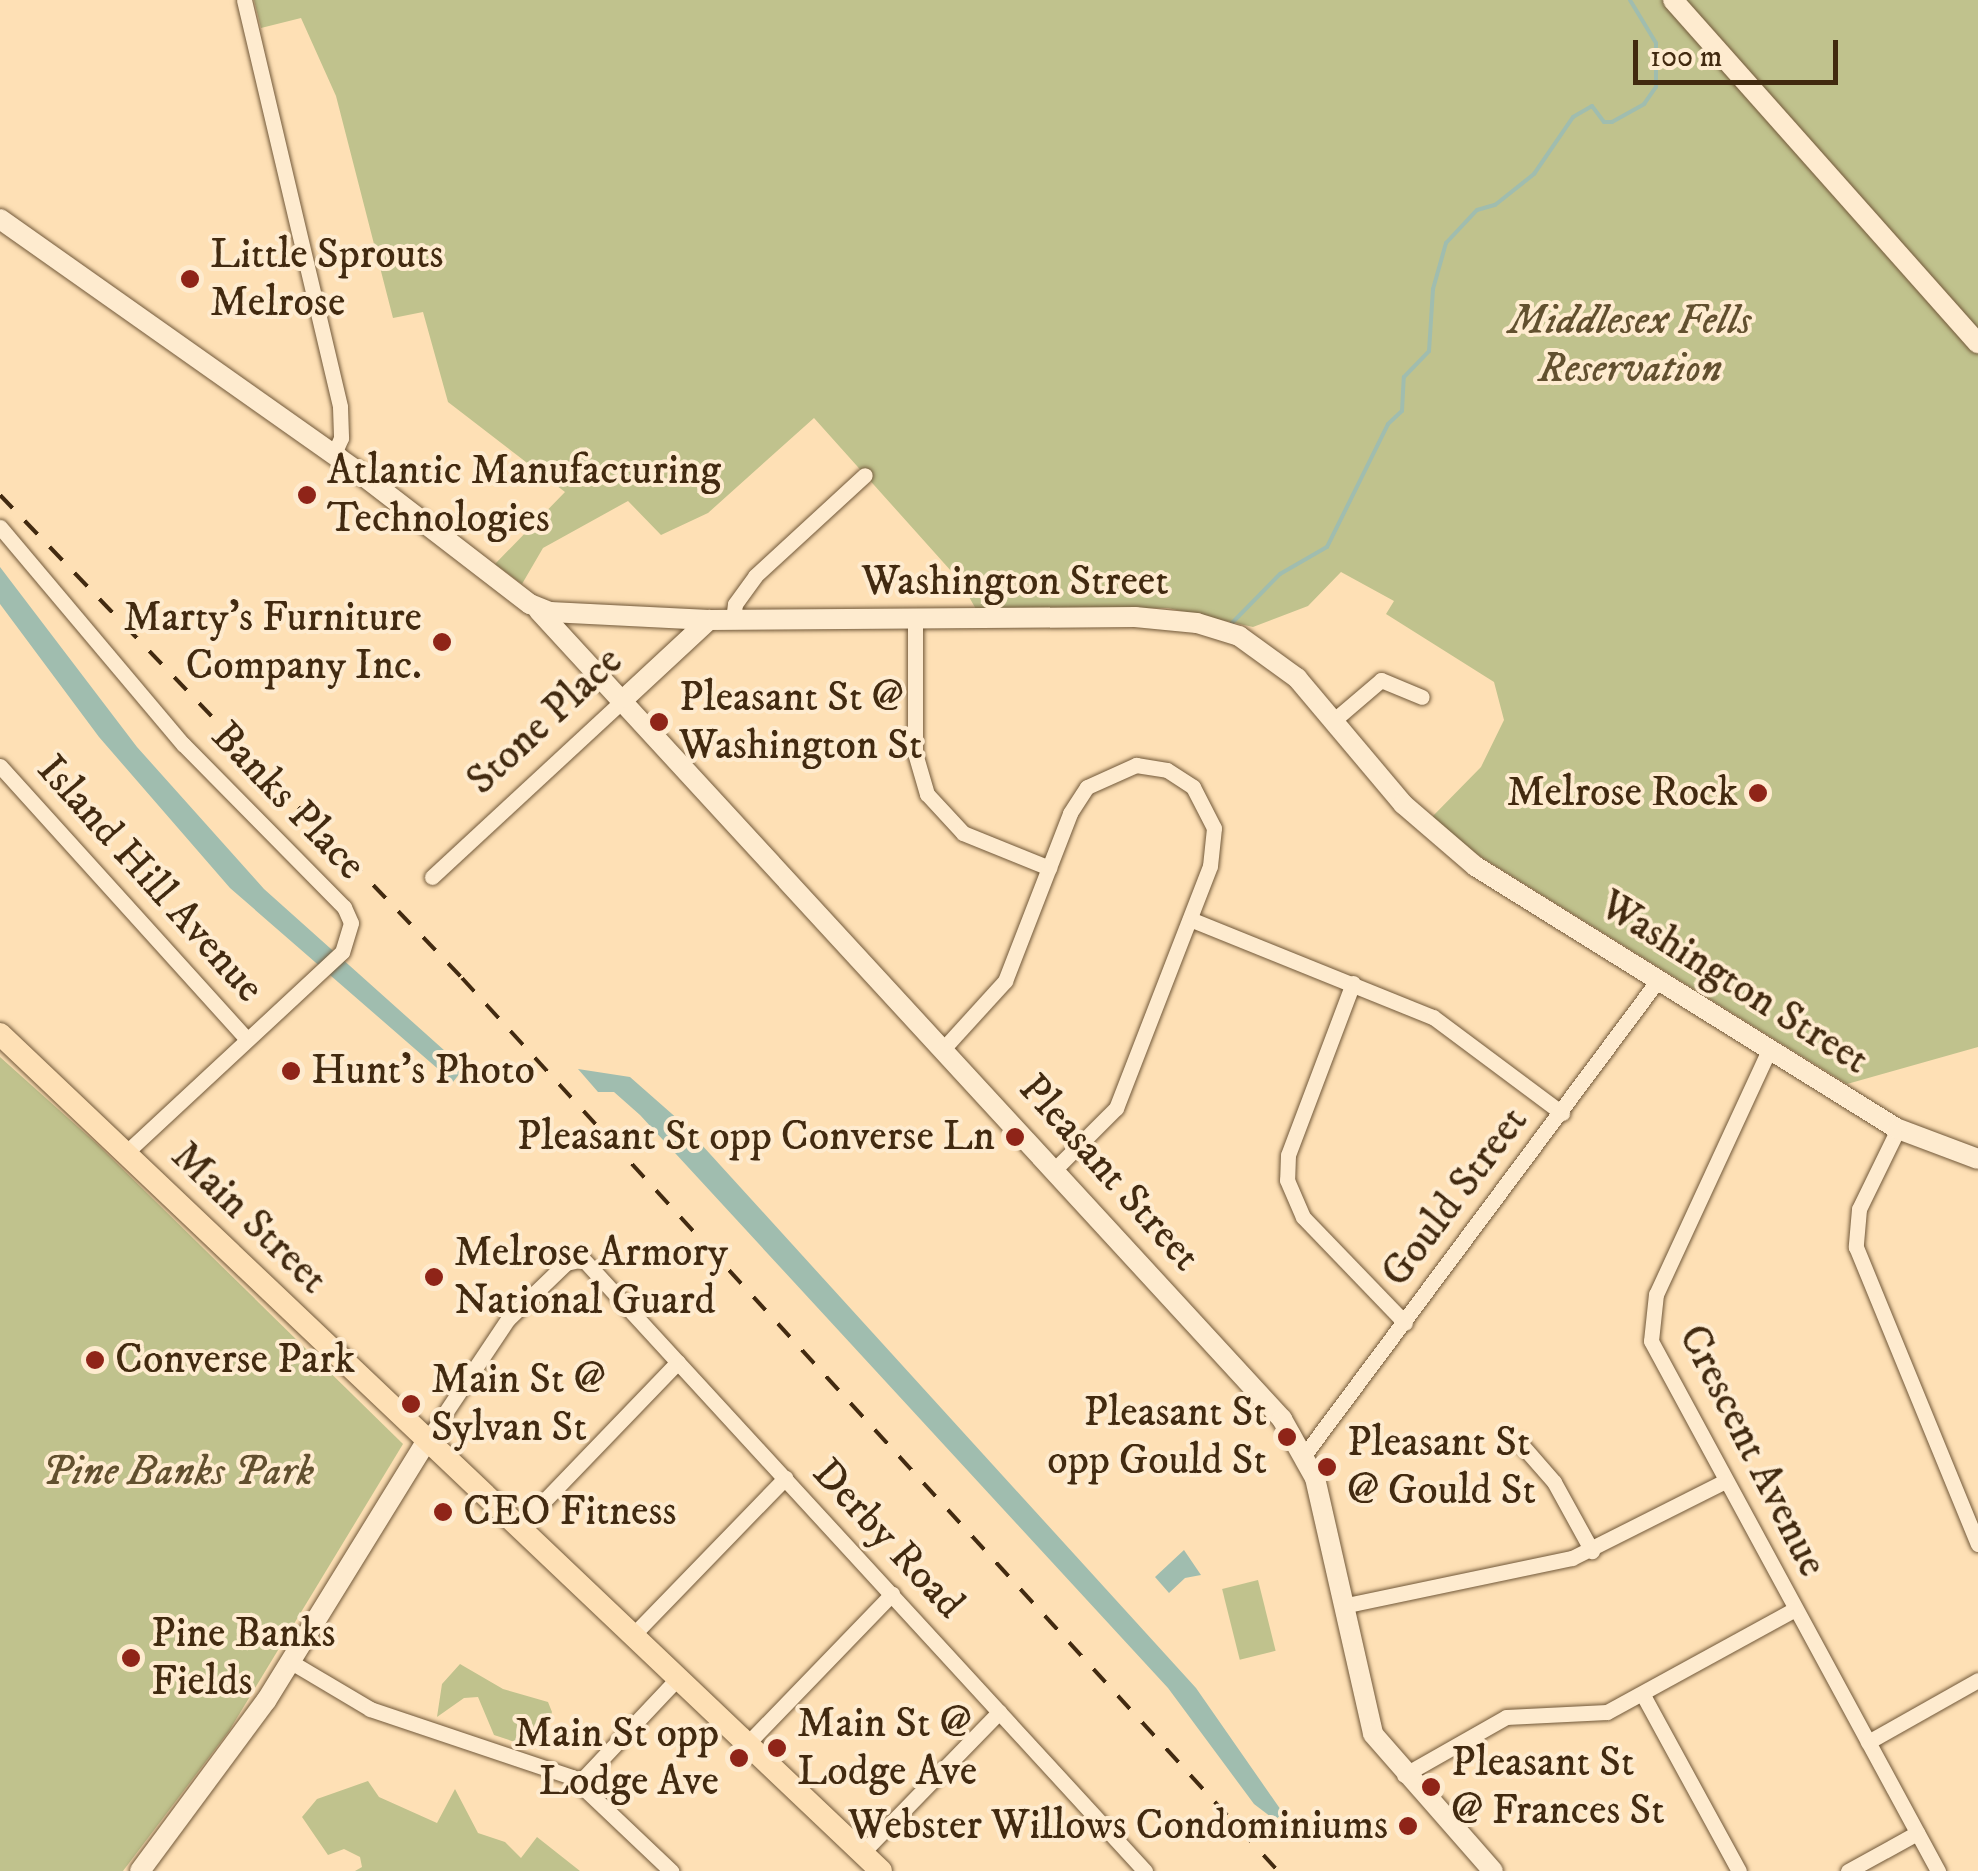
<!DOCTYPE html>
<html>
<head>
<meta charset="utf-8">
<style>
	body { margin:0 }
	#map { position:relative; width:1978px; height:1871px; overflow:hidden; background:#fee0b5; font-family:"IM FELL DW Pica",serif }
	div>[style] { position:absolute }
	.green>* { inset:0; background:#c0c28d; transform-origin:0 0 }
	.water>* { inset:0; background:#a0bdaf }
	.stream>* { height:4px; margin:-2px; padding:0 2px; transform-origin:2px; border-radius:2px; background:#a0bdaf }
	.roads { filter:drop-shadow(0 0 2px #715839) drop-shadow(0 0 2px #715839) }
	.street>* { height:15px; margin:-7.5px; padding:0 7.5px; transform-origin:7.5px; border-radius:7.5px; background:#feebcf }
	.secondary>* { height:20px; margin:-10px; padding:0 10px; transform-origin:10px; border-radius:10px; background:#feebcf }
	.primary>* { height:22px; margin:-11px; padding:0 11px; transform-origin:11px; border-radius:11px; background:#fee0b5 }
	.rail>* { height:4px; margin-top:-2px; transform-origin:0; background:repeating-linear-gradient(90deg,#422a10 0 18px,transparent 0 36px) }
	.dots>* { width:28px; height:28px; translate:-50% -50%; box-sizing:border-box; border:5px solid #feebcf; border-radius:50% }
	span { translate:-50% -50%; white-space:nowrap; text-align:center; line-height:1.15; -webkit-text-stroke:8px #feebcf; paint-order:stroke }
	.poi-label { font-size:42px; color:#422a10 }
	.left { translate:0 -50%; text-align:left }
	.right { translate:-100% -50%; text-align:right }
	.park-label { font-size:42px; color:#62502f; font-style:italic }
	.street-label { font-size:42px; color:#422a10 }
	.scale { position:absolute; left:1633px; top:40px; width:205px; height:45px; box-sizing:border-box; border:5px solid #422a10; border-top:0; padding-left:12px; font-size:30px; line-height:35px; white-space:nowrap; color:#422a10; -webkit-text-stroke:8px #feebcf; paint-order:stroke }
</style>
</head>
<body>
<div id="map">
	<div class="green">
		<i style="clip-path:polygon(254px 0,1978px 0,1978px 1047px,1847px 1084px,1470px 850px,1431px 818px,1481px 767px,1504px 720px,1494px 682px,1386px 614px,1394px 601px,1341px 572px,1308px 606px,1253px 627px,1168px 608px,977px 611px,960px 581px,814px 418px,708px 513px,661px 535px,628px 501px,543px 548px,522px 584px,495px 564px,565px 492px,448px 402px,423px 312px,393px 318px,336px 96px,301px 18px,261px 28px)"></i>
		<i style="clip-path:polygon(0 1057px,96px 1143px,403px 1444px,229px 1731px,123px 1871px,0 1871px)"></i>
		<i style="left:1258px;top:1580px;width:73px;height:37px;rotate:76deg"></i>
		<i style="clip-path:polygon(460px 1664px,503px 1689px,548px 1702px,552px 1712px,543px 1736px,527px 1746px,494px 1735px,478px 1697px,464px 1698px,437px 1717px,442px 1684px)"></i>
		<i style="clip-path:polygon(368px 1781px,379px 1797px,437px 1823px,455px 1789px,478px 1833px,505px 1842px,521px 1858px,537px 1837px,580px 1871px,355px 1871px,362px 1867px,360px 1857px,344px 1849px,328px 1855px,302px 1817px,317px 1799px)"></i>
	</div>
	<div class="water">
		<i style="clip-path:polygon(0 567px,137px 747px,264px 889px,464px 1068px,453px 1082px,230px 888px,99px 737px,0 604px)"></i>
		<i style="clip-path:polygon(578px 1069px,630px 1077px,680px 1121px,1196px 1688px,1283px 1813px,1275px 1820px,1254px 1804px,1168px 1688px,640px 1115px,614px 1092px,598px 1092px)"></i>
		<i style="clip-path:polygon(1184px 1550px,1201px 1575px,1185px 1578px,1169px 1593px,1155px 1577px)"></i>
	</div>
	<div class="stream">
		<i style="left:1231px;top:624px;width:70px;rotate:-45.6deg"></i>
		<i style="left:1280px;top:574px;width:54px;rotate:-29.9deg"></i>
		<i style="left:1327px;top:547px;width:137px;rotate:-63.6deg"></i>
		<i style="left:1388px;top:424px;width:19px;rotate:-43deg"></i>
		<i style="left:1402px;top:411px;width:34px;rotate:-87deg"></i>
		<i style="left:1404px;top:377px;width:36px;rotate:-46deg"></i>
		<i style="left:1429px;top:351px;width:62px;rotate:-86.3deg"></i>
		<i style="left:1433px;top:289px;width:48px;rotate:-74.2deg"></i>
		<i style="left:1446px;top:243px;width:45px;rotate:-46.8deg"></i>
		<i style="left:1477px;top:210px;width:19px;rotate:-16deg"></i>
		<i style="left:1495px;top:205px;width:50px;rotate:-38.5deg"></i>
		<i style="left:1534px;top:174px;width:69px;rotate:-55.6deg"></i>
		<i style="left:1573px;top:117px;width:22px;rotate:-30deg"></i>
		<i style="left:1592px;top:106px;width:20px;rotate:53deg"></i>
		<i style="left:1604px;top:122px;width:8px"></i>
		<i style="left:1612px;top:122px;width:37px;rotate:-29deg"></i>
		<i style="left:1644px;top:104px;width:21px;rotate:-55deg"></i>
		<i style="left:1656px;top:87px;width:44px;rotate:-90deg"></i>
		<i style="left:1656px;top:43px;width:50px;rotate:-121.2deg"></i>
	</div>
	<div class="roads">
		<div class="street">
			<i style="left:244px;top:0;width:418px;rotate:76.7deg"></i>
			<i style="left:340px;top:407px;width:31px;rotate:88deg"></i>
			<i style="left:341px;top:438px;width:17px;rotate:114deg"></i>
			<i style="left:0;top:527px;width:284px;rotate:49.9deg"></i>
			<i style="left:183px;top:744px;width:229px;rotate:45.4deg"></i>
			<i style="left:344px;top:907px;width:17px;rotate:66deg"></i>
			<i style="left:351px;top:923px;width:30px;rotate:107deg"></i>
			<i style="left:342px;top:952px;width:295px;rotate:137.1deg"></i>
			<i style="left:915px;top:618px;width:135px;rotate:90deg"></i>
			<i style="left:915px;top:753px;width:43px;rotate:73.7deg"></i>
			<i style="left:927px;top:794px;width:53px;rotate:47.3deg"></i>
			<i style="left:963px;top:833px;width:93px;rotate:22.1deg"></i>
			<i style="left:733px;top:620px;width:16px;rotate:-83deg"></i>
			<i style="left:735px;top:604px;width:34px;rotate:-54deg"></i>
			<i style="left:755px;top:576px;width:149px;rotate:-42.6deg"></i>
			<i style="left:1333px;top:721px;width:63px;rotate:-40.5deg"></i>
			<i style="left:1381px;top:680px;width:44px;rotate:22.5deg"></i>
			<i style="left:0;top:766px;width:368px;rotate:47.9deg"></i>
			<i style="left:432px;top:877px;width:263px;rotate:-42.8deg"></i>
			<i style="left:1190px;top:919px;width:262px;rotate:22deg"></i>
			<i style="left:1433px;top:1017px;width:161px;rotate:36.7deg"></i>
			<i style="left:1353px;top:983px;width:184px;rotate:110.7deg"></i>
			<i style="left:1288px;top:1155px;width:25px;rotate:92deg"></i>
			<i style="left:1287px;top:1180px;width:40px;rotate:66.6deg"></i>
			<i style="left:1303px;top:1217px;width:147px;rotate:46.1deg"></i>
			<i style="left:944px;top:1048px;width:91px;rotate:-47.7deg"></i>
			<i style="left:1005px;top:981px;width:180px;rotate:-68.8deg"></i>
			<i style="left:1070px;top:813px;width:31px;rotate:-57deg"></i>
			<i style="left:1087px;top:787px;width:54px;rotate:-24.2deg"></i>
			<i style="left:1136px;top:765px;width:31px;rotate:9deg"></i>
			<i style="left:1167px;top:770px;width:31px;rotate:33deg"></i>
			<i style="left:1193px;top:787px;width:46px;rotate:62.9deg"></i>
			<i style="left:1214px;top:828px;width:38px;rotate:96deg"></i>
			<i style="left:1210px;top:866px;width:260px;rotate:111.2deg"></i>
			<i style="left:1116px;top:1108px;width:86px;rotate:135deg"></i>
			<i style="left:1769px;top:1050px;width:269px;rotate:114.8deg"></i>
			<i style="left:1656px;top:1294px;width:47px;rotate:96.1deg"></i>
			<i style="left:1651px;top:1341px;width:603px;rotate:61.56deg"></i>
			<i style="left:1898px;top:1129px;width:89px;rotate:116deg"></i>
			<i style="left:1859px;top:1209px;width:38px;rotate:95deg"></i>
			<i style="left:1856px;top:1247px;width:321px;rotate:67.7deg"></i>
			<i style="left:427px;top:1440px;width:146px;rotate:-56.2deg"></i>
			<i style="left:508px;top:1319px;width:81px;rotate:-44deg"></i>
			<i style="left:566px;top:1263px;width:17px;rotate:-13deg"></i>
			<i style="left:583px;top:1259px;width:831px;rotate:47.44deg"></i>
			<i style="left:1520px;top:1443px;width:52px;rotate:48.9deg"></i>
			<i style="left:1554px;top:1482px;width:79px;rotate:61.2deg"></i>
			<i style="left:1305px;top:1454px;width:591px;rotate:-53.32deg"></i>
			<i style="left:519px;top:1527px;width:229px;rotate:-46.1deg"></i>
			<i style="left:1342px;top:1606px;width:235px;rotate:-11.8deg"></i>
			<i style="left:1572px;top:1558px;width:169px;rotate:-26.7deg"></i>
			<i style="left:633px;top:1635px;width:219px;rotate:-45.9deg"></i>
			<i style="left:291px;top:1662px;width:92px;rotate:30.7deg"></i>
			<i style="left:370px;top:1709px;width:213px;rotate:18.6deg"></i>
			<i style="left:572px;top:1777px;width:137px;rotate:43.5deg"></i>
			<i style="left:1643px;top:1695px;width:200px;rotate:61.4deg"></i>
			<i style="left:1868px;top:1742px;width:126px;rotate:-29.4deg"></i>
			<i style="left:747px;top:1744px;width:209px;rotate:-46deg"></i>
			<i style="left:1404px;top:1775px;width:117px;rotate:-29.6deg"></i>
			<i style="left:1506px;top:1717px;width:101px;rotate:-2.8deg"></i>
			<i style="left:1607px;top:1712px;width:212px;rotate:-28.7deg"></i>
			<i style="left:579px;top:1783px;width:144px;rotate:-46.7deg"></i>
			<i style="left:862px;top:1853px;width:197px;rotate:-45.8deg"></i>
			<i style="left:1848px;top:1871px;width:79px;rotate:-28.8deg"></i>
		</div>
		<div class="secondary">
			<i style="left:1673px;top:0;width:459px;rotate:48.4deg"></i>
			<i style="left:0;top:219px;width:442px;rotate:35.2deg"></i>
			<i style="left:361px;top:474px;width:213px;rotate:37.6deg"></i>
			<i style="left:530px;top:604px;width:22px;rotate:22deg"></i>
			<i style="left:550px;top:612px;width:159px;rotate:2.9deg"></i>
			<i style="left:709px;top:620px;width:426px;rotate:-0.4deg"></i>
			<i style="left:1135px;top:617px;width:62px;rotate:5.5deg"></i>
			<i style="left:1197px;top:623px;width:44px;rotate:17.2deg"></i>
			<i style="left:1239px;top:636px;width:72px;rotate:35.9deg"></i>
			<i style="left:1297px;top:678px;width:165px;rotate:49.9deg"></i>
			<i style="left:1403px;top:804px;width:95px;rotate:40.7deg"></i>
			<i style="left:1475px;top:866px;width:498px;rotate:31.9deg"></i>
			<i style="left:1898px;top:1129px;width:85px;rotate:20.6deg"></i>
			<i style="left:539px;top:611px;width:1098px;rotate:47.4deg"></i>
			<i style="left:1282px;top:1419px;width:68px;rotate:60.8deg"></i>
			<i style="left:1315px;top:1478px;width:262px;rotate:77.2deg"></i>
			<i style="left:1373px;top:1734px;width:182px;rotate:48.8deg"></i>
			<i style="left:625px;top:698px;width:115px;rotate:-42.9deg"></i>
			<i style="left:140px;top:1871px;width:212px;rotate:-53.5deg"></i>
			<i style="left:266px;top:1701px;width:307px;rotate:-58.3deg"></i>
		</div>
		<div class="primary">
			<i style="left:0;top:1034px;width:1215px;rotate:43.53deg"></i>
		</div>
	</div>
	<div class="rail">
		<i style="left:0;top:495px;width:668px;rotate:46.27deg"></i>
		<i style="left:462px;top:978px;width:1210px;rotate:47.58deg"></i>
	</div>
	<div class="dots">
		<i style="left:190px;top:279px;background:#8f2418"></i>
		<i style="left:307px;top:495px;background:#8f2418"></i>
		<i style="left:442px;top:642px;background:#8f2418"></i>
		<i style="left:659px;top:722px;background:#8f2418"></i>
		<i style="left:1758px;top:793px;background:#8f2418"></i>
		<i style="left:291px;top:1071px;background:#8f2418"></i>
		<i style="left:1015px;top:1137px;background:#8f2418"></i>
		<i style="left:434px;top:1277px;background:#8f2418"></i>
		<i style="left:95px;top:1360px;background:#8f2418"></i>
		<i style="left:411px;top:1404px;background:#8f2418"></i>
		<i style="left:1287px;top:1437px;background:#8f2418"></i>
		<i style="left:1327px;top:1467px;background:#8f2418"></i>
		<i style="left:443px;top:1512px;background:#8f2418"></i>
		<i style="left:131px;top:1658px;background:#8f2418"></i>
		<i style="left:777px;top:1748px;background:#8f2418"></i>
		<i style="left:739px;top:1758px;background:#8f2418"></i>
		<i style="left:1431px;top:1787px;background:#8f2418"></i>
		<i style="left:1408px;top:1826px;background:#8f2418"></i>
	</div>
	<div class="poi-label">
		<span class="left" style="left:210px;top:279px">Little Sprouts<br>Melrose</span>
		<span class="left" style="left:327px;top:495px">Atlantic Manufacturing<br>Technologies</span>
		<span class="right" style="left:422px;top:642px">Marty's Furniture<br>Company Inc.</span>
		<span class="left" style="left:679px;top:722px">Pleasant St @<br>Washington St</span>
		<span class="right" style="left:1738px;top:793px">Melrose Rock</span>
		<span class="left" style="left:311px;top:1071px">Hunt's Photo</span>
		<span class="right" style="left:995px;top:1137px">Pleasant St opp Converse Ln</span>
		<span class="left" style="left:454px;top:1277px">Melrose Armory<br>National Guard</span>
		<span class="left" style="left:115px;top:1360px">Converse Park</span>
		<span class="left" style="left:431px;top:1404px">Main St @<br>Sylvan St</span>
		<span class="right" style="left:1267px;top:1437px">Pleasant St<br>opp Gould St</span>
		<span class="left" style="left:1347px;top:1467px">Pleasant St<br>@ Gould St</span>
		<span class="left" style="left:463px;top:1512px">CEO Fitness</span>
		<span class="left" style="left:151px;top:1658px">Pine Banks<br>Fields</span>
		<span class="left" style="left:797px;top:1748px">Main St @<br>Lodge Ave</span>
		<span class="right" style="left:719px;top:1758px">Main St opp<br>Lodge Ave</span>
		<span class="left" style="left:1451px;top:1787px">Pleasant St<br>@ Frances St</span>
		<span class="right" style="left:1388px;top:1826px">Webster Willows Condominiums</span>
	</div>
	<div class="park-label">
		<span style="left:1630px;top:345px">Middlesex Fells<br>Reservation</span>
		<span style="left:178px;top:1472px">Pine Banks Park</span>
	</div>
	<div class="street-label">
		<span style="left:1015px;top:582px">Washington Street</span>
		<span style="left:545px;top:721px;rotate:-43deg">Stone Place</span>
		<span style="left:288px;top:801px;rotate:46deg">Banks Place</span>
		<span style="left:150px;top:879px;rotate:48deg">Island Hill Avenue</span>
		<span style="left:1734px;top:983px;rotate:32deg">Washington Street</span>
		<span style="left:1109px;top:1173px;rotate:48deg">Pleasant Street</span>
		<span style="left:1455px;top:1197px;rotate:-53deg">Gould Street</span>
		<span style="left:249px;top:1218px;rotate:44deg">Main Street</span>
		<span style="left:1752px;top:1451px;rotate:63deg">Crescent Avenue</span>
		<span style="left:888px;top:1539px;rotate:47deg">Derby Road</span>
	</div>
	<div class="scale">100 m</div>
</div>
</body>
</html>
